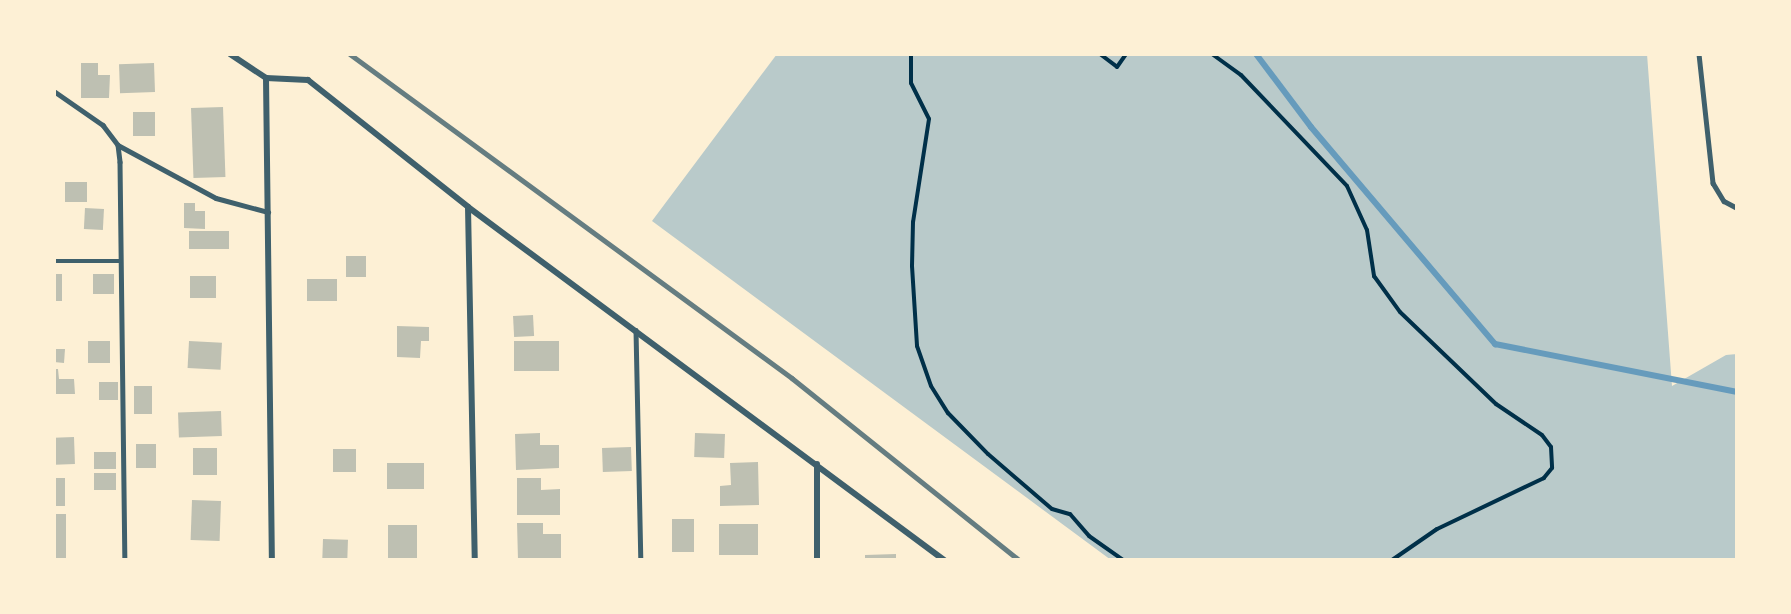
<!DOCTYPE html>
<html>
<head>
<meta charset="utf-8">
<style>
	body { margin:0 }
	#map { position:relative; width:1791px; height:614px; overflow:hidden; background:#fdf0d5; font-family:"Space Grotesk",sans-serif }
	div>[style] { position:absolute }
	.green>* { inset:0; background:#b9caca }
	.stream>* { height:6px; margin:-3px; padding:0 3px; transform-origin:3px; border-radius:3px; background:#669bbc }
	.building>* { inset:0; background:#bec0b2; transform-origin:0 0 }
	.path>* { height:4px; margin:-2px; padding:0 2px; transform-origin:2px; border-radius:2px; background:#003049 }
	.service>* { height:4.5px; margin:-2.25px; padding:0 2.25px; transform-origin:2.25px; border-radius:2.25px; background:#3f606c }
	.minor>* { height:6px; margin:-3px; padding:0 3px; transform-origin:3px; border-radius:3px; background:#3f606c }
	.rail>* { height:4.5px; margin:-2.25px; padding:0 2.25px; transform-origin:2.25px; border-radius:2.25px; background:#657d81 }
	span { translate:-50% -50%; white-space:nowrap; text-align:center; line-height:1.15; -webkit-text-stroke:4.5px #fdf0d5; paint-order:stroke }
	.frame { position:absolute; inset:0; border:56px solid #fdf0d5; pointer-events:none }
</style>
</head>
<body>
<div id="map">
	<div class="green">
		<i style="clip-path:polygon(777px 54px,1647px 54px,1672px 386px,1726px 355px,1737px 354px,1737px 560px,1111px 560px,652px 221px)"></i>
	</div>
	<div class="stream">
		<i style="left:1256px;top:54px;width:91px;rotate:53deg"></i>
		<i style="left:1311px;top:127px;width:285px;rotate:49.7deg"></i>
		<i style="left:1495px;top:344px;width:247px;rotate:11.2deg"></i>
	</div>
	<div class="building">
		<i style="clip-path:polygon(81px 63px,98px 63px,98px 75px,110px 75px,109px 98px,81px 98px)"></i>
		<i style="left:154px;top:63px;width:29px;height:35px;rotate:88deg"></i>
		<i style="left:223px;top:107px;width:70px;height:32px;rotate:88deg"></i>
		<i style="left:133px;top:112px;width:22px;height:24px"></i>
		<i style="left:87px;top:182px;width:20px;height:22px;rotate:90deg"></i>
		<i style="clip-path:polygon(184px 203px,195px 203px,195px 211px,205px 211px,205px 229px,184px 228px)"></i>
		<i style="left:85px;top:208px;width:19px;height:21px;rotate:3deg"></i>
		<i style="left:189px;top:231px;width:40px;height:18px"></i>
		<i style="left:346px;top:256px;width:20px;height:21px"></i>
		<i style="left:54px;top:274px;width:8px;height:27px"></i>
		<i style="left:93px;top:274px;width:21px;height:20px"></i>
		<i style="left:190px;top:276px;width:26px;height:22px"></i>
		<i style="left:307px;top:279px;width:30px;height:22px"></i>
		<i style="left:533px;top:315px;width:21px;height:20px;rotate:87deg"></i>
		<i style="clip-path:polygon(397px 326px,429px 327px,429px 341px,421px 341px,420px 358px,397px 357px)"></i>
		<i style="left:88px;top:341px;width:22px;height:22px"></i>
		<i style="left:189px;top:341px;width:33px;height:27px;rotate:3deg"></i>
		<i style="left:514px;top:341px;width:45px;height:30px"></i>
		<i style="clip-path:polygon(54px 349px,65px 349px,64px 363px,54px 362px)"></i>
		<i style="clip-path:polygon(54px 369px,58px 369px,59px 379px,74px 379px,75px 394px,54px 394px)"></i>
		<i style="left:118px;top:382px;width:18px;height:19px;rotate:90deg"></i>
		<i style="left:134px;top:386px;width:18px;height:28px"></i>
		<i style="left:221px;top:411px;width:25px;height:43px;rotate:88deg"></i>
		<i style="clip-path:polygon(540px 433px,540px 445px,559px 445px,559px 468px,516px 470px,515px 434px)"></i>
		<i style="left:695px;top:433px;width:30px;height:24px;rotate:2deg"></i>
		<i style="left:74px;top:437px;width:27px;height:20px;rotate:88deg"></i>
		<i style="left:136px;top:444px;width:20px;height:24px"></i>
		<i style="left:631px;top:447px;width:24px;height:29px;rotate:88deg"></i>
		<i style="left:193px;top:448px;width:24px;height:27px"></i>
		<i style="left:356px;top:449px;width:23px;height:23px;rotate:90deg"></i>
		<i style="left:94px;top:452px;width:22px;height:17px"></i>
		<i style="clip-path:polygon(758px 462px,759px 505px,720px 506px,720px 486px,731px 485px,730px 463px)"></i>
		<i style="left:424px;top:463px;width:26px;height:37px;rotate:90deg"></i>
		<i style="left:94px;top:473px;width:22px;height:17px"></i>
		<i style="left:54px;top:478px;width:11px;height:28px"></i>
		<i style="clip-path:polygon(517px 478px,541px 478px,541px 490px,560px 489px,560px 515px,517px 515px)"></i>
		<i style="left:192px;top:500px;width:29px;height:40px;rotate:2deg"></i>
		<i style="left:54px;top:514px;width:12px;height:46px"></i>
		<i style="left:672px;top:519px;width:22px;height:33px"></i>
		<i style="clip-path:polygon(517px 523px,543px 523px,543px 534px,561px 534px,561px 560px,518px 560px)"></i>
		<i style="left:719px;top:524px;width:39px;height:31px"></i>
		<i style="left:388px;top:525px;width:29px;height:35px"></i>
		<i style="left:323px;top:539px;width:25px;height:21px;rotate:2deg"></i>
		<i style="clip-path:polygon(896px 554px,896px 560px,865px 560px,865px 555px)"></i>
	</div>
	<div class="path">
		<i style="left:911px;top:54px;width:29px;rotate:90deg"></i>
		<i style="left:911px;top:83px;width:40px;rotate:63.4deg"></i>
		<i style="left:929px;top:119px;width:104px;rotate:98.8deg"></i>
		<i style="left:913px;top:222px;width:44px;rotate:91.3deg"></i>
		<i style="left:912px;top:266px;width:80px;rotate:86.4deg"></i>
		<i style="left:917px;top:346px;width:42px;rotate:70.7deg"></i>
		<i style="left:931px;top:386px;width:32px;rotate:58deg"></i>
		<i style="left:948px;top:413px;width:57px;rotate:45.7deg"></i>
		<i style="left:988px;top:454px;width:84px;rotate:40.7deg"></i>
		<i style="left:1052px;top:509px;width:19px;rotate:16deg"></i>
		<i style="left:1070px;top:514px;width:29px;rotate:49deg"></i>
		<i style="left:1089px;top:536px;width:42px;rotate:35.2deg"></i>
		<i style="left:1100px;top:54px;width:21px;rotate:37deg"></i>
		<i style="left:1117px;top:67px;width:16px;rotate:-55deg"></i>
		<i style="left:1212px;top:54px;width:36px;rotate:36deg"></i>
		<i style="left:1241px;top:75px;width:153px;rotate:46.3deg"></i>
		<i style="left:1347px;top:186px;width:48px;rotate:65.6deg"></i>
		<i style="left:1367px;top:230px;width:47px;rotate:81.3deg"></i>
		<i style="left:1374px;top:276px;width:44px;rotate:54.2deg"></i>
		<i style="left:1400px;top:312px;width:133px;rotate:43.8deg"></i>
		<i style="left:1496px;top:404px;width:55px;rotate:34deg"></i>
		<i style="left:1542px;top:435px;width:15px;rotate:53deg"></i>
		<i style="left:1551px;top:447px;width:21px;rotate:87deg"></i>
		<i style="left:1552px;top:468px;width:13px;rotate:129deg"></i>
		<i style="left:1544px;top:478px;width:119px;rotate:154.5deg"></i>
		<i style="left:1437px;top:529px;width:55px;rotate:145.4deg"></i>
	</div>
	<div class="service">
		<i style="left:1699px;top:54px;width:130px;rotate:83.8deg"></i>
		<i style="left:1713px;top:183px;width:21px;rotate:59deg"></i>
		<i style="left:1724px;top:201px;width:15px;rotate:28deg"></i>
		<i style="left:54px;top:91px;width:60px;rotate:34.8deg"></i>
		<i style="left:103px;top:125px;width:25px;rotate:53deg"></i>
		<i style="left:118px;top:145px;width:17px;rotate:83deg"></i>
		<i style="left:120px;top:162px;width:398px;rotate:89.3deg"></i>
		<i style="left:118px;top:145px;width:111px;rotate:28.4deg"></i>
		<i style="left:216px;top:198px;width:54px;rotate:15.1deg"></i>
		<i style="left:54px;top:261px;width:66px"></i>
		<i style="left:636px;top:330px;width:230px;rotate:88.8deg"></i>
	</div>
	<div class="minor">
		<i style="left:230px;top:54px;width:43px;rotate:33.7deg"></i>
		<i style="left:266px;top:78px;width:42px;rotate:2.7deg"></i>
		<i style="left:308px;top:80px;width:204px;rotate:38.4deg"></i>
		<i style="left:468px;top:207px;width:593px;rotate:36.56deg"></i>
		<i style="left:266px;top:78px;width:482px;rotate:89.3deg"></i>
		<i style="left:468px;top:207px;width:353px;rotate:88.9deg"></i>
		<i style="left:817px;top:464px;width:96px;rotate:90deg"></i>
	</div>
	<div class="rail">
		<i style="left:350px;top:54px;width:548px;rotate:36.24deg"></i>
		<i style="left:792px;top:378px;width:291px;rotate:38.7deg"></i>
	</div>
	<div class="frame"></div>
</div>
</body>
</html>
